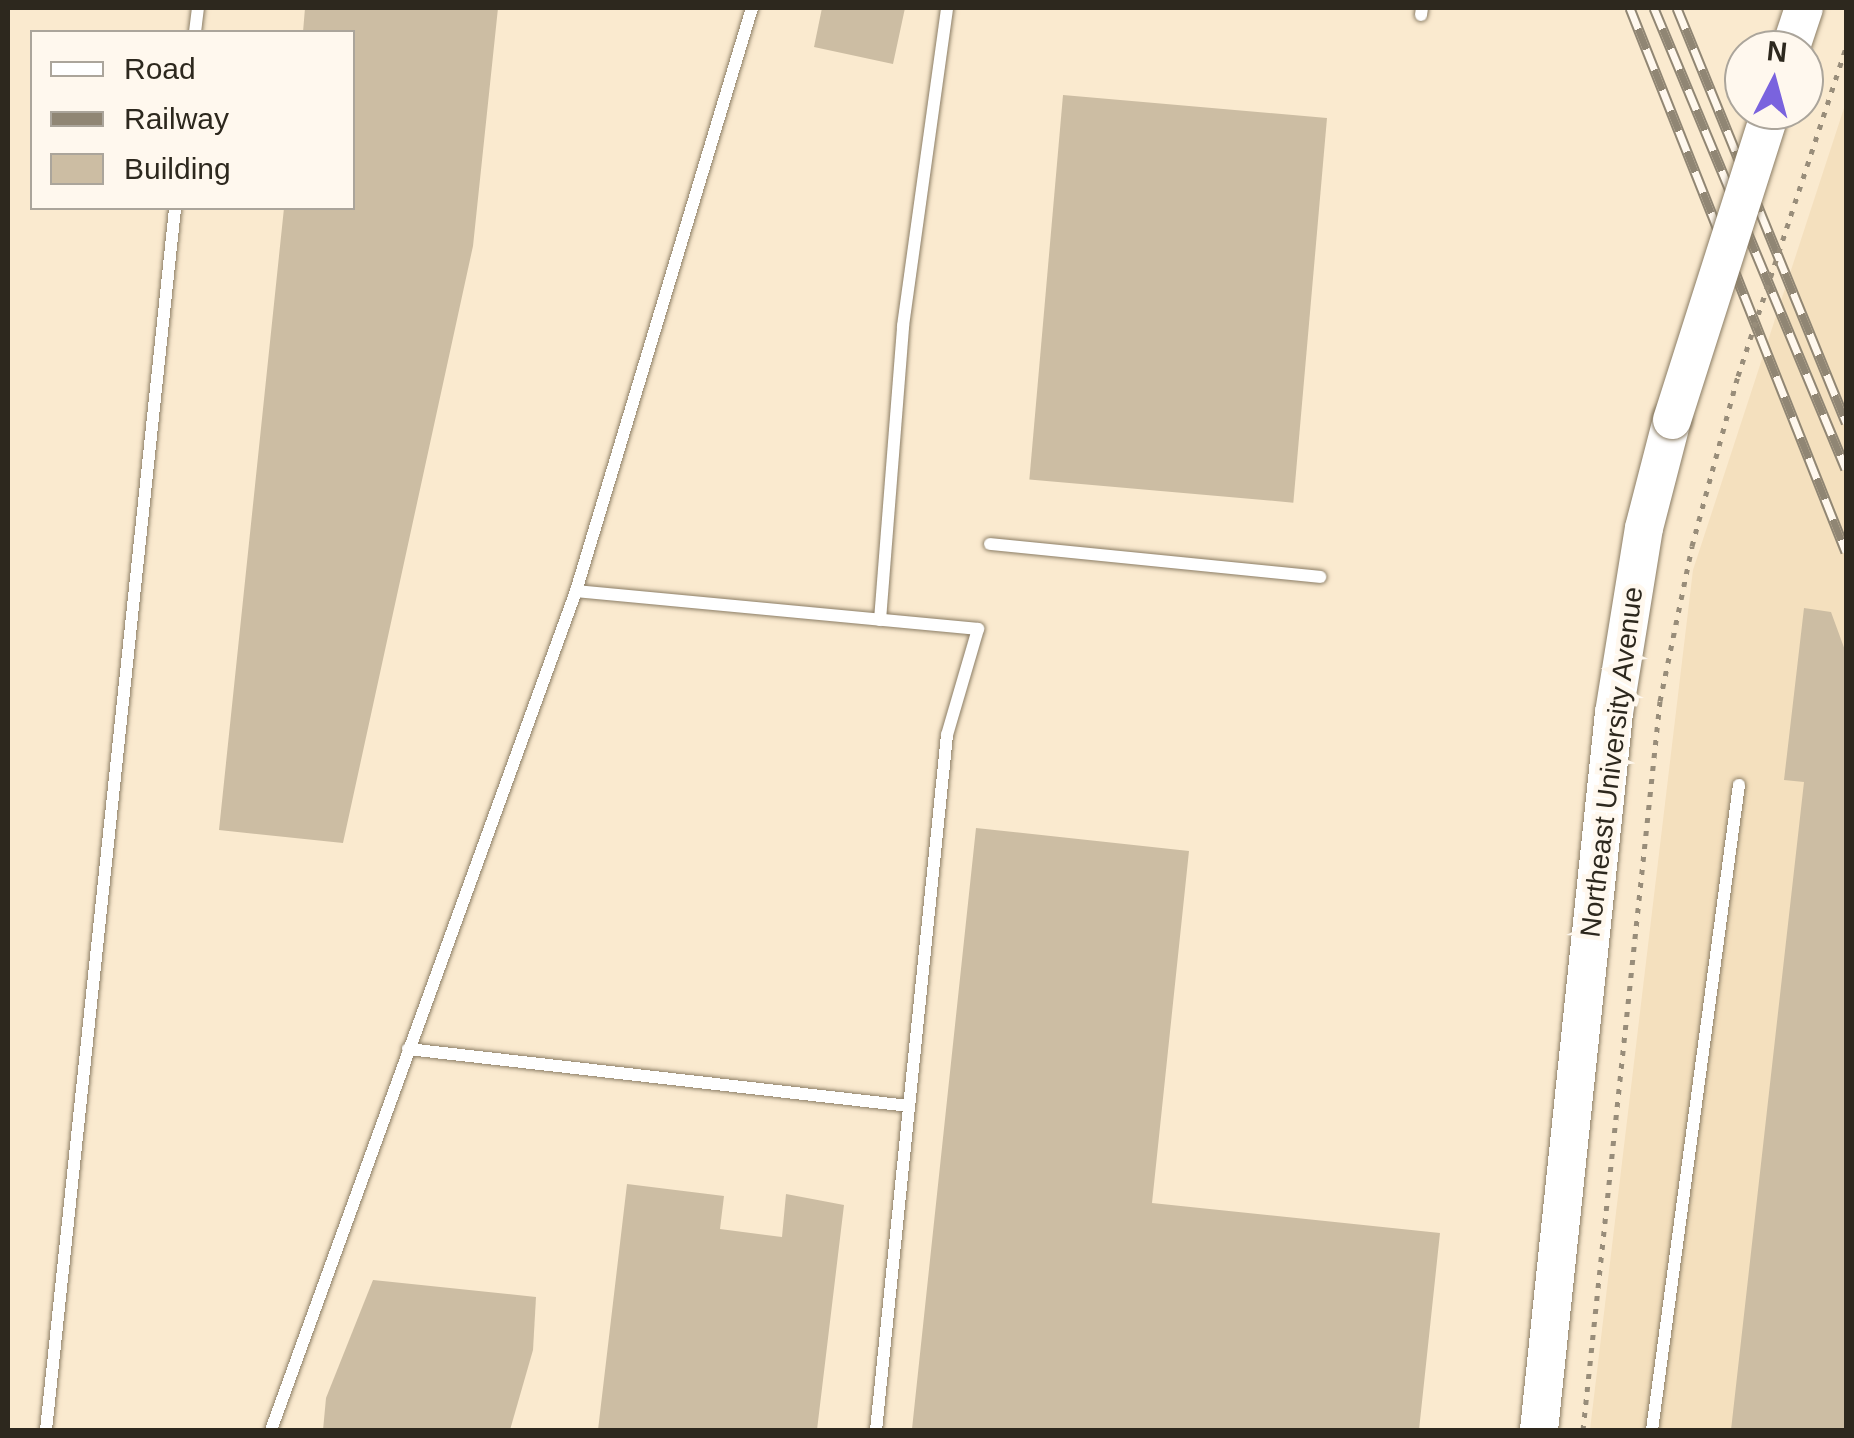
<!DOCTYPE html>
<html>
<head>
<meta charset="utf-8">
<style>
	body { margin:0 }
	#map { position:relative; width:1854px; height:1438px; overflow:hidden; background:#faeacf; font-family:Helvetica,sans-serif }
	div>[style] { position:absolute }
	.built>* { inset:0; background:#f4e0be }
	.building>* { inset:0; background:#ccbda3; transform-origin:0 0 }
	.path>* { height:5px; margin-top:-2.5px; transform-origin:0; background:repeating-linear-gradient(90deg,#988d7a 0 5px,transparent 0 13px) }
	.roads { filter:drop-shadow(0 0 2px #8b7d65) drop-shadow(0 0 2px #8b7d65) }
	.lane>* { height:12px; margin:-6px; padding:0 6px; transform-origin:6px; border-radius:6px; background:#fff }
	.primary>* { height:38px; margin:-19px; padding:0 19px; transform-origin:19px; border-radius:19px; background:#fff }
	.rail>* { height:11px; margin-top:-5.5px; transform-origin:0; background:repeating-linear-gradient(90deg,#fff8ee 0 22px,#908674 0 44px); box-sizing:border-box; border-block:2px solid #908674 }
	.path-bridge>* { height:5px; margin-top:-2.5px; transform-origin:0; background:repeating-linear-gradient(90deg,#988d7a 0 5px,transparent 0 13px) }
	.bridges { filter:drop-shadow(0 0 2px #8b7d65) drop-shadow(0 0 2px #8b7d65) }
	.primary-bridge>* { height:38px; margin:-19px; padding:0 19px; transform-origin:19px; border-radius:19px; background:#fff }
	span { translate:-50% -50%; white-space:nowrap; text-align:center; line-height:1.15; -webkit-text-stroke:9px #fff8ee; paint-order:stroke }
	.street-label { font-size:28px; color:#2d281e }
	.frame { position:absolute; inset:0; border:10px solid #2d281e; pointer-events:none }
	.legend { position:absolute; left:30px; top:30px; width:325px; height:180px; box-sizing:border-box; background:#fff8ee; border:2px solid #aba59b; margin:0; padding:12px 18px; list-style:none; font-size:30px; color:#2d281e }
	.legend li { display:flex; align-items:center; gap:20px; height:50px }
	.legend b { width:50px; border:2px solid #aba59b }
	.north { position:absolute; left:1724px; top:30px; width:100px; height:100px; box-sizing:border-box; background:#fff8ee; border:2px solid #aba59b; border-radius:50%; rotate:6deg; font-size:28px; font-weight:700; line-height:40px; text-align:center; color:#2d281e }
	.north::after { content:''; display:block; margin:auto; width:35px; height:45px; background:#7a63de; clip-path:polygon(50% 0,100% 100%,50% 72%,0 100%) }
</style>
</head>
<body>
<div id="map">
	<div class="built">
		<i style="clip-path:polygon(1846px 102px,1846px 1430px,1590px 1430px,1693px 570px)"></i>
	</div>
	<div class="building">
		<i style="clip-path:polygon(305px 8px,498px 8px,473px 246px,343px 843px,219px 830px,284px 208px,352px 208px,352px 32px,303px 32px)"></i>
		<i style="clip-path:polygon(822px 8px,905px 8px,893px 64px,814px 47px)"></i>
		<i style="left:1063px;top:95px;width:265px;height:386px;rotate:5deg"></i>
		<i style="clip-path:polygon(1804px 608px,1831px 612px,1846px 653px,1846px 1430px,1731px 1430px,1804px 782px,1784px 780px)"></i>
		<i style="clip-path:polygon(976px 828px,1189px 851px,1152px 1203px,1440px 1233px,1419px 1430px,912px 1429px)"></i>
		<i style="clip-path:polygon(627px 1184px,724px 1196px,720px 1229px,782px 1237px,786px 1194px,844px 1205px,817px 1430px,598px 1430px)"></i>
		<i style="clip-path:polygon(373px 1280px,536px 1297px,533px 1350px,510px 1430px,323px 1430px,326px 1398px)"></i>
	</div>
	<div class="path">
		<i style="left:1583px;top:1430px;width:733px;rotate:-83.97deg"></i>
		<i style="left:1660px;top:701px;width:158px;rotate:-78.3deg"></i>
	</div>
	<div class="roads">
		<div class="lane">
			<i style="left:1421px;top:15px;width:7px;rotate:-82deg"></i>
			<i style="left:195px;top:32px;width:24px;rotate:-83deg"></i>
			<i style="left:990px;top:544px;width:332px;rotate:5.7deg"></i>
			<i style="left:576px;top:591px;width:404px;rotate:5.4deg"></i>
			<i style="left:978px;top:629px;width:110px;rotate:106.3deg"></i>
			<i style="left:947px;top:735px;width:699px;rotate:95.83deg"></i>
			<i style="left:880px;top:620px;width:295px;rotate:-85.5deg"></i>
			<i style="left:903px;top:326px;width:321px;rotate:-82.1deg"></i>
			<i style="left:408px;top:1049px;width:504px;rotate:6.49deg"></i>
			<i style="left:46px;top:1430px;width:1229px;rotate:-83.97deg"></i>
			<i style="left:271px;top:1430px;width:893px;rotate:-70.02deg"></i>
			<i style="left:576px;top:591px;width:609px;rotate:-73.2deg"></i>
			<i style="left:1652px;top:1430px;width:651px;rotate:-82.32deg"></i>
		</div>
		<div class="primary">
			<i style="left:1790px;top:50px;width:44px;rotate:-71.6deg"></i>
			<i style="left:1539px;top:1430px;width:721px;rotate:-84.03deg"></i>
			<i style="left:1614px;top:713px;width:187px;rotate:-80.8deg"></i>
			<i style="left:1644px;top:528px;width:112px;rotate:-75.5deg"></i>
		</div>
	</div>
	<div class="rail">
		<i style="left:1630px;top:8px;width:585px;rotate:68.34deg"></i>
		<i style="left:1654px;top:8px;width:499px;rotate:67.4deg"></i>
		<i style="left:1677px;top:8px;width:448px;rotate:67.8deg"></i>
	</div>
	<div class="path-bridge">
		<i style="left:1692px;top:546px;width:176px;rotate:-74.9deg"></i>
		<i style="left:1738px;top:376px;width:345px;rotate:-71.8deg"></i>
	</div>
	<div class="bridges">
		<div class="primary-bridge">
			<i style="left:1672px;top:420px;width:325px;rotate:-72.3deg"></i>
		</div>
	</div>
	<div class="street-label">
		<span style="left:1612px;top:762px;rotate:-83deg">Northeast University Avenue</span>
	</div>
	<div class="frame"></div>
	<ul class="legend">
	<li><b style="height:12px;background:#fff"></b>Road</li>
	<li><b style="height:12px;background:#908674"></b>Railway</li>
	<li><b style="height:28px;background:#ccbda3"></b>Building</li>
	</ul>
	<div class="north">N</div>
</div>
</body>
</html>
